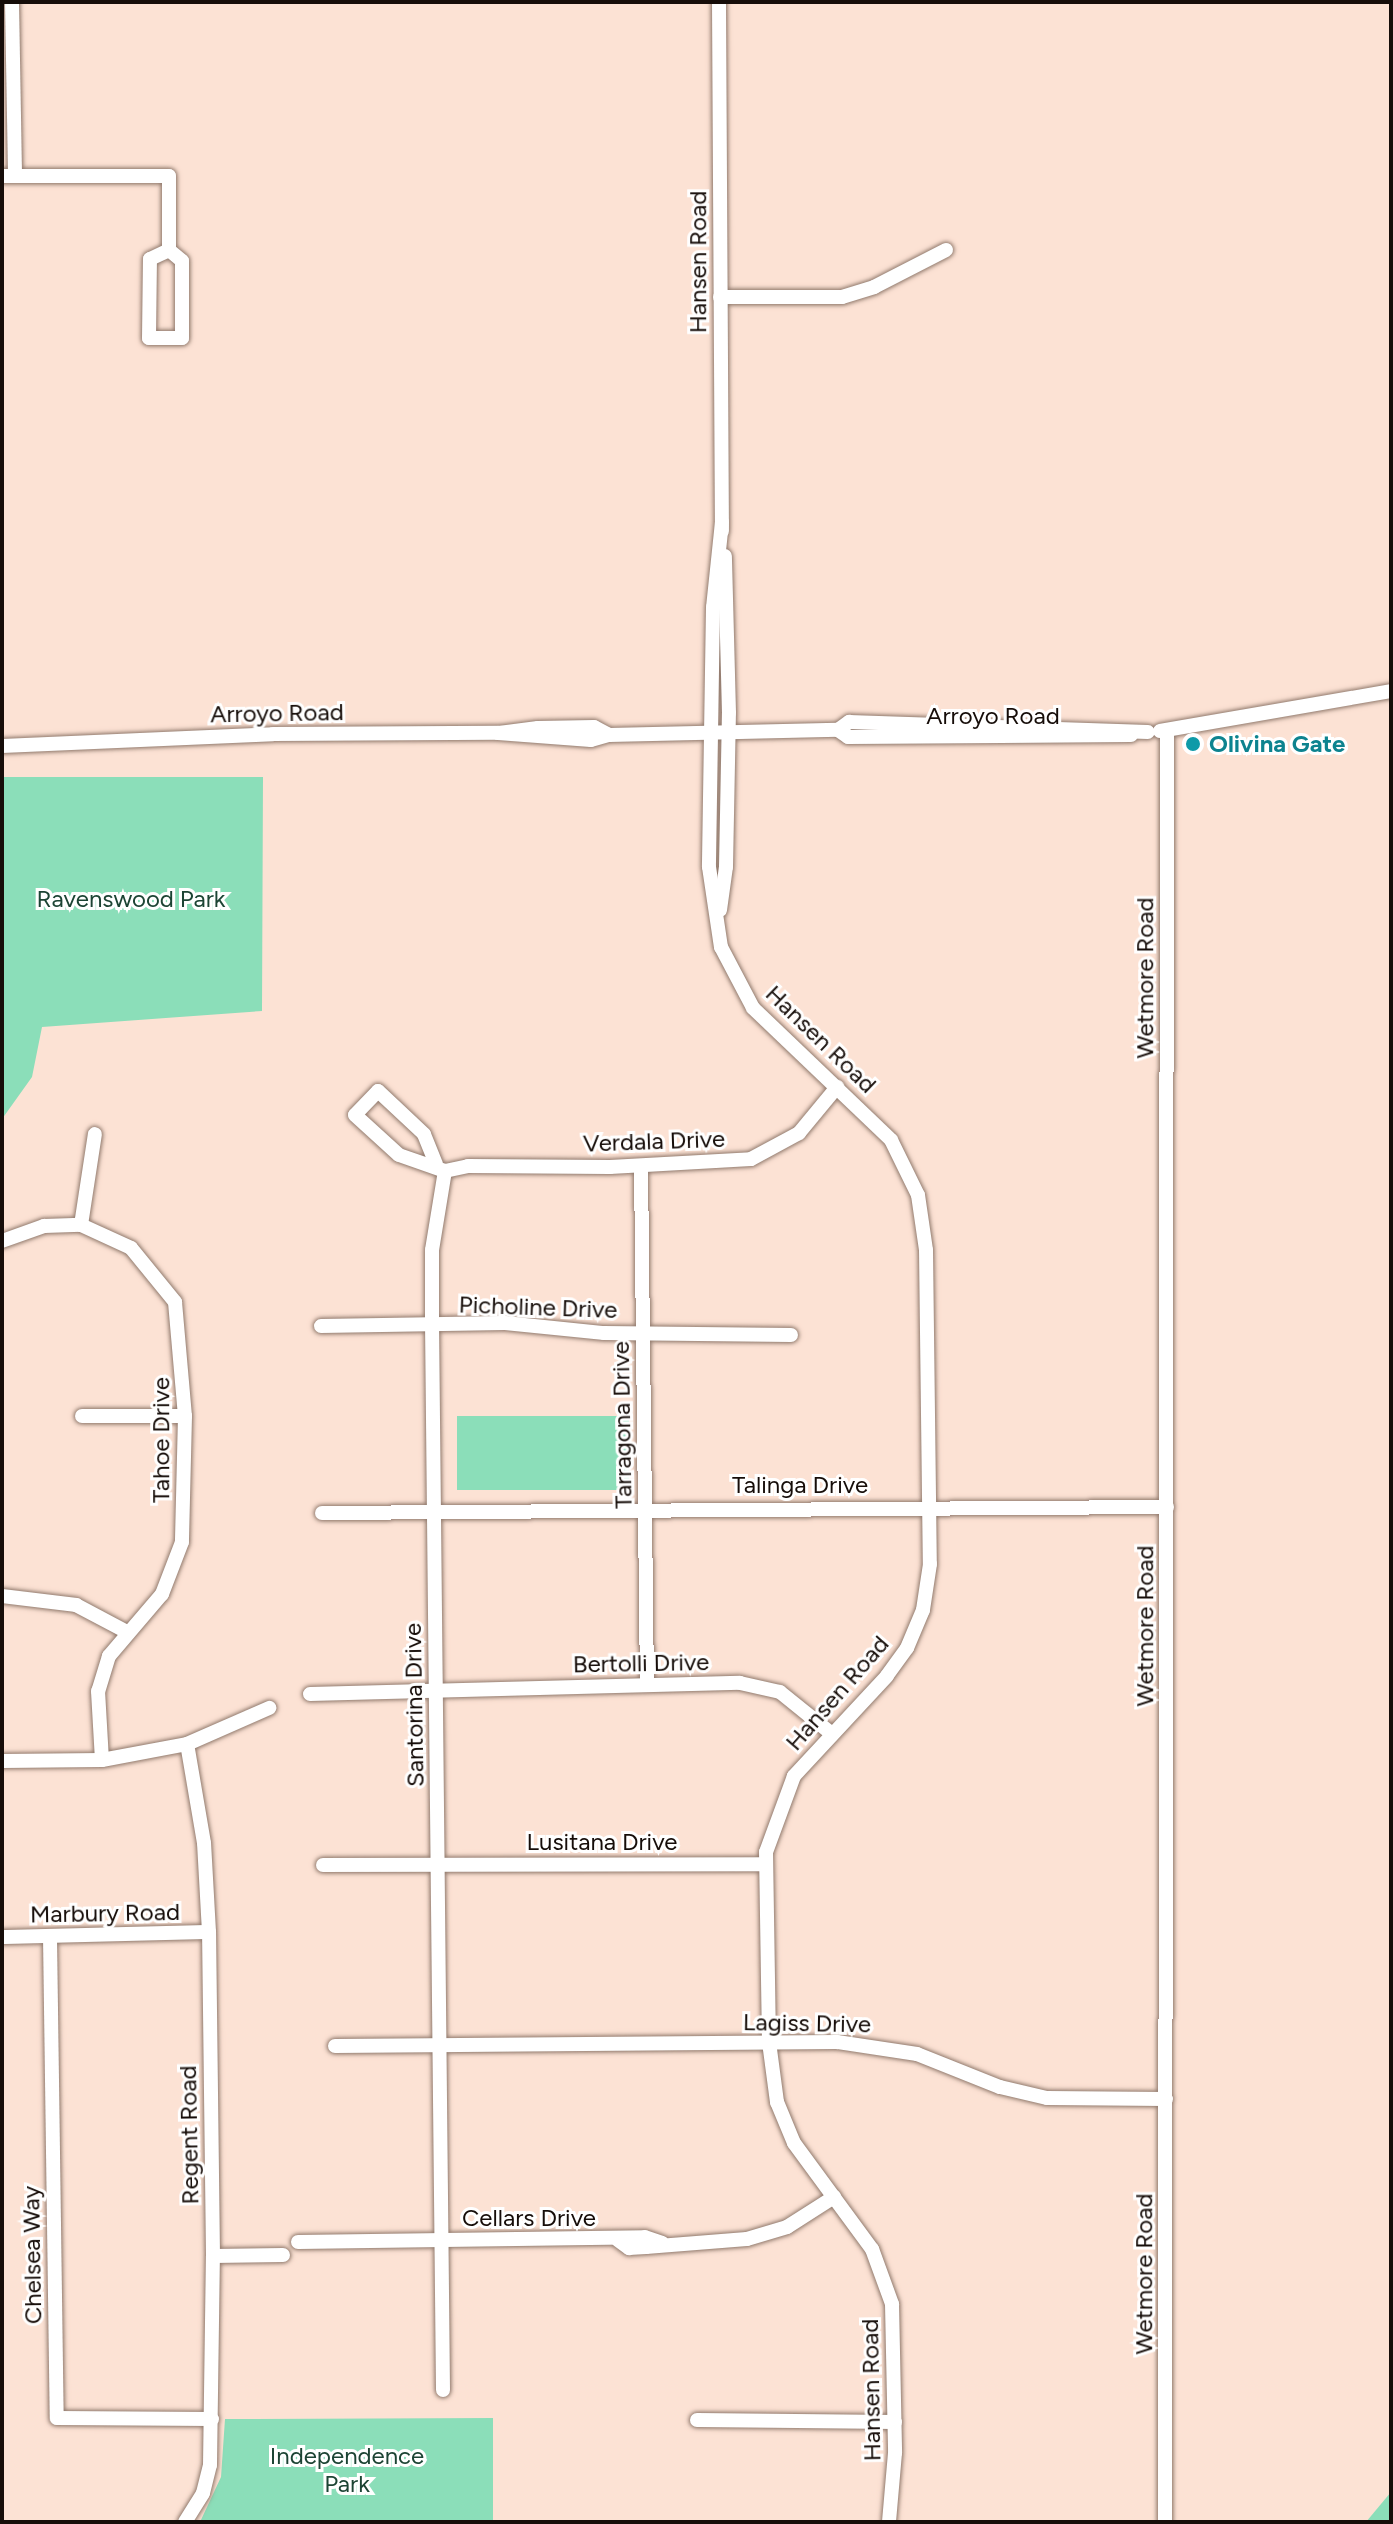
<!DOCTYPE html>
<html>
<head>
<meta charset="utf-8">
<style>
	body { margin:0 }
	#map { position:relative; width:1393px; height:2524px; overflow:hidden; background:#fce2d4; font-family:Figtree,sans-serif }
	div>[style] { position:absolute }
	.green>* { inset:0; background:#8bdeb9; transform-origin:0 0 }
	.roads { filter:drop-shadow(0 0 2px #917a6d) drop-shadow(0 0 2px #917a6d) }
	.minor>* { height:14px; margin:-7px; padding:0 7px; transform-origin:7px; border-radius:7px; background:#fff }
	.dots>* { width:22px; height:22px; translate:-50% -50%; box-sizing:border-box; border:4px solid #fff; border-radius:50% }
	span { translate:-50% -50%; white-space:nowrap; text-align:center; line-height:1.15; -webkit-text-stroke:6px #fff; paint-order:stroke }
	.street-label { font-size:24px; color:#160d09 }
	.culture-label { font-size:24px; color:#0d838f; font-weight:700 }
	.left { translate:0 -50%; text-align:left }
	.park-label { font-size:24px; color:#1c4434 }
	.frame { position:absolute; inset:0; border:4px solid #160d09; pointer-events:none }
</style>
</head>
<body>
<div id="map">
	<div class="green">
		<i style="clip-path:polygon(2px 777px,263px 777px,262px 1011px,42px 1027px,32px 1077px,2px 1119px)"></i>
		<i style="left:629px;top:1416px;width:74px;height:172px;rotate:90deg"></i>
		<i style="clip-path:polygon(493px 2418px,493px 2522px,200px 2522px,221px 2477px,225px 2419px)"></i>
		<i style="clip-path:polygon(1391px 2492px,1391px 2522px,1366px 2522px)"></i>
	</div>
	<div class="roads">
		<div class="minor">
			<i style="left:12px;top:2px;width:174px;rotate:89deg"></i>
			<i style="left:719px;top:2px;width:529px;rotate:89.68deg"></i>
			<i style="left:2px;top:176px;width:167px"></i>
			<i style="left:169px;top:176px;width:74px;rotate:90deg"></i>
			<i style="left:169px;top:250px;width:17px;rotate:40deg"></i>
			<i style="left:182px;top:261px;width:77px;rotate:90deg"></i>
			<i style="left:182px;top:338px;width:33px;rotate:180deg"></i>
			<i style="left:149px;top:338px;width:79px;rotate:-89.3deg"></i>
			<i style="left:150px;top:259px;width:21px;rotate:-25deg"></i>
			<i style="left:720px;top:297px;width:122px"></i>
			<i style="left:842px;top:297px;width:34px;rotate:-17deg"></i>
			<i style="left:874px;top:287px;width:81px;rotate:-27.2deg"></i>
			<i style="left:722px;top:522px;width:85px;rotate:96deg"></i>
			<i style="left:713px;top:607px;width:260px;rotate:90.9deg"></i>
			<i style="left:709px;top:867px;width:81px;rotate:81.5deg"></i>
			<i style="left:721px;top:947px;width:69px;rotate:62.3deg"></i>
			<i style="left:753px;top:1008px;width:191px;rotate:43.7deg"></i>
			<i style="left:891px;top:1140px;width:61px;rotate:63.9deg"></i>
			<i style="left:918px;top:1195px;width:56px;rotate:81.7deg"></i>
			<i style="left:926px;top:1250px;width:314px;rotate:89.3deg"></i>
			<i style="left:930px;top:1564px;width:47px;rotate:98.7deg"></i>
			<i style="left:923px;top:1610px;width:41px;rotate:112.8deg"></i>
			<i style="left:907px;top:1648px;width:34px;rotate:126deg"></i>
			<i style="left:887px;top:1676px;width:137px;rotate:132.9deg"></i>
			<i style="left:794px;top:1776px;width:81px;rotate:110.2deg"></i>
			<i style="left:766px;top:1852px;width:190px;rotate:89.1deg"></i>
			<i style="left:769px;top:2042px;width:61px;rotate:82.4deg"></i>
			<i style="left:777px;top:2102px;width:44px;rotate:67.5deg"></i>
			<i style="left:794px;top:2143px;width:132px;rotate:53.7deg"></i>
			<i style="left:872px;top:2249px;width:59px;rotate:70deg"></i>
			<i style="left:892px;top:2304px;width:149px;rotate:88.8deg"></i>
			<i style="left:895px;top:2453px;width:69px;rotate:95deg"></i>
			<i style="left:838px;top:730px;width:12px;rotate:35deg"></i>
			<i style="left:848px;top:737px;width:283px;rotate:-0.4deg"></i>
			<i style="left:1160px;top:731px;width:234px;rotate:-9.8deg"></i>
			<i style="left:498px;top:733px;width:93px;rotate:4.3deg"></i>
			<i style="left:591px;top:740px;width:19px;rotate:-16deg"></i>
			<i style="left:609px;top:735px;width:229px;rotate:-1.3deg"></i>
			<i style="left:838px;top:730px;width:14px;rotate:-36deg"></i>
			<i style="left:849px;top:722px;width:299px;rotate:1.9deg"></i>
			<i style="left:2px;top:746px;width:271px;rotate:-2.5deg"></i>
			<i style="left:273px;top:734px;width:225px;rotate:-0.3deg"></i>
			<i style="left:498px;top:733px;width:40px;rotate:-7.1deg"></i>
			<i style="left:538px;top:728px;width:56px;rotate:-1deg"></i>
			<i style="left:594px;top:727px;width:17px;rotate:28deg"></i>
			<i style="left:720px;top:910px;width:43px;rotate:-82.1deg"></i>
			<i style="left:726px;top:867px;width:154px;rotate:-88.9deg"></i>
			<i style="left:729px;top:713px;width:157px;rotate:-91.5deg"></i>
			<i style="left:436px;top:1164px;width:32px;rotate:-112deg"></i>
			<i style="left:424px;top:1134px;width:63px;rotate:-136.9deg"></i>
			<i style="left:378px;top:1091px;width:33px;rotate:134deg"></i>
			<i style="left:355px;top:1115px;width:59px;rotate:42.3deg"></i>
			<i style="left:399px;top:1155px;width:49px;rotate:19.2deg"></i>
			<i style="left:641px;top:1166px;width:518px;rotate:89.34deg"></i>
			<i style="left:445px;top:1171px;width:24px;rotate:-12deg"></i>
			<i style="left:468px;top:1166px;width:142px;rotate:0.4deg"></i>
			<i style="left:610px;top:1167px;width:141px;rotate:-3.2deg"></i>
			<i style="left:751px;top:1159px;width:55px;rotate:-28.4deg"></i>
			<i style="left:799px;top:1133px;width:60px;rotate:-50.4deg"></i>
			<i style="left:81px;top:1225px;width:92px;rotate:-81.3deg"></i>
			<i style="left:2px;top:1241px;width:45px;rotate:-19.7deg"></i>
			<i style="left:44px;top:1226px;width:37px;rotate:-2deg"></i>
			<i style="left:81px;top:1225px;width:55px;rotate:24.7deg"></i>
			<i style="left:131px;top:1248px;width:70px;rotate:50.8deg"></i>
			<i style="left:175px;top:1302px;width:114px;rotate:85deg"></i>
			<i style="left:185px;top:1416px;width:126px;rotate:91.4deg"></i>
			<i style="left:182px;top:1542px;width:56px;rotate:111deg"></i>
			<i style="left:162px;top:1594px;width:82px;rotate:130.5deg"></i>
			<i style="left:109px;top:1656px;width:37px;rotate:107deg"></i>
			<i style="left:98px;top:1691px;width:69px;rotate:86.7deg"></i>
			<i style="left:321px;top:1326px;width:184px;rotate:-0.9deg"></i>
			<i style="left:505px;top:1323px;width:100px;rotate:5.8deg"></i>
			<i style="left:604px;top:1333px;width:187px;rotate:0.6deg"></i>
			<i style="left:82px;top:1416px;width:103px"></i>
			<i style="left:322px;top:1513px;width:845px;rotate:-0.41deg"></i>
			<i style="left:2px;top:1596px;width:75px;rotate:6.9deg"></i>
			<i style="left:76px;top:1605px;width:58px;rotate:27.9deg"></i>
			<i style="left:310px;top:1694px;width:430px;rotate:-1.5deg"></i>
			<i style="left:740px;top:1683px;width:41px;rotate:12.7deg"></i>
			<i style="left:780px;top:1692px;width:67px;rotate:38.9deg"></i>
			<i style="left:2px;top:1761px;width:100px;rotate:-0.6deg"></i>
			<i style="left:102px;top:1760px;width:86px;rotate:-10.7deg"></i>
			<i style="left:187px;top:1744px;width:90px;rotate:-23.7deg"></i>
			<i style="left:323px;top:1865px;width:443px;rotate:-0.1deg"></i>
			<i style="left:2px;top:1937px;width:207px;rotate:-1.4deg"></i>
			<i style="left:50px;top:1937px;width:481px;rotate:89.2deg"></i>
			<i style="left:57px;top:2418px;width:155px;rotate:0.4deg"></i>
			<i style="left:335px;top:2046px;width:502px;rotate:-0.46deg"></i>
			<i style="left:837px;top:2042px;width:81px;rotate:8.5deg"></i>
			<i style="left:917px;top:2054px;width:89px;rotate:21.7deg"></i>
			<i style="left:1000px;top:2087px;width:48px;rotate:13.2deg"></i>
			<i style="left:1047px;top:2098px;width:119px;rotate:0.5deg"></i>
			<i style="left:618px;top:2240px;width:14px;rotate:36deg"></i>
			<i style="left:629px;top:2248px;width:17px;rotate:-3deg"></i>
			<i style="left:646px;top:2247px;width:101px;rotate:-4.5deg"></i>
			<i style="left:747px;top:2239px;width:42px;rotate:-16.7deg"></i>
			<i style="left:787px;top:2227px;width:56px;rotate:-32.6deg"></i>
			<i style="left:298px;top:2242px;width:347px;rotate:-0.8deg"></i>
			<i style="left:645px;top:2237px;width:18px;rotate:19deg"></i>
			<i style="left:213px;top:2256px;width:70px;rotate:-0.8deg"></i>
			<i style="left:443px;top:2390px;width:1065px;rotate:-90.59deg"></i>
			<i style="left:432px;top:1325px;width:75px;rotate:-90deg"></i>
			<i style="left:432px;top:1250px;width:80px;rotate:-80.7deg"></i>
			<i style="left:697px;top:2420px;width:198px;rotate:0.6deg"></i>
			<i style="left:185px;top:2522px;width:34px;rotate:-58deg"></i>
			<i style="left:203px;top:2493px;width:29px;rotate:-76deg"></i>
			<i style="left:210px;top:2465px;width:209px;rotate:-89.2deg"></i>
			<i style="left:213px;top:2256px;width:324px;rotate:-90.7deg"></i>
			<i style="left:209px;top:1932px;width:89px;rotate:-93.2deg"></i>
			<i style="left:204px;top:1843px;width:100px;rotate:-99.7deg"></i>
			<i style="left:1165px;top:2522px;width:1791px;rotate:-89.94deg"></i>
		</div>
	</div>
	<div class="dots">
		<i style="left:1193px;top:744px;background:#0f9aa8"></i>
	</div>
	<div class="street-label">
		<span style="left:698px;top:262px;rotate:-90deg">Hansen Road</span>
		<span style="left:277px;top:713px;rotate:-1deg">Arroyo Road</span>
		<span style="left:993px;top:716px">Arroyo Road</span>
		<span style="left:1145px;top:978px;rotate:-90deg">Wetmore Road</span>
		<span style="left:821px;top:1039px;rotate:44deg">Hansen Road</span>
		<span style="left:654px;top:1141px;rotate:-2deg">Verdala Drive</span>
		<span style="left:538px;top:1307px;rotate:2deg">Picholine Drive</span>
		<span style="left:622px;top:1425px;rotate:-91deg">Tarragona Drive</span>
		<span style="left:161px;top:1440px;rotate:-90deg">Tahoe Drive</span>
		<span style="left:800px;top:1485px">Talinga Drive</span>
		<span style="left:1145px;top:1626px;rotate:-90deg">Wetmore Road</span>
		<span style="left:641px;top:1663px;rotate:-1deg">Bertolli Drive</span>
		<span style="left:837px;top:1693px;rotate:-49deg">Hansen Road</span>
		<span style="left:414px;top:1705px;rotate:-91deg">Santorina Drive</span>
		<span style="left:602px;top:1842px">Lusitana Drive</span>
		<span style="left:105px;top:1913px;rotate:-1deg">Marbury Road</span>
		<span style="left:807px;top:2023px;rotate:1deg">Lagiss Drive</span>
		<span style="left:189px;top:2135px;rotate:-91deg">Regent Road</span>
		<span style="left:529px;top:2218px">Cellars Drive</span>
		<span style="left:32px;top:2255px;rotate:-91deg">Chelsea Way</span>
		<span style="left:1144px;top:2274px;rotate:-90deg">Wetmore Road</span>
		<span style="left:871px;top:2390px;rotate:-91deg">Hansen Road</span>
	</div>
	<div class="culture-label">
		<span class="left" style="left:1209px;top:744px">Olivina Gate</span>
	</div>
	<div class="park-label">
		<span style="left:131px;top:899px">Ravenswood Park</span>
		<span style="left:347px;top:2470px">Independence<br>Park</span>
	</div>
	<div class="frame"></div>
</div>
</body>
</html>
